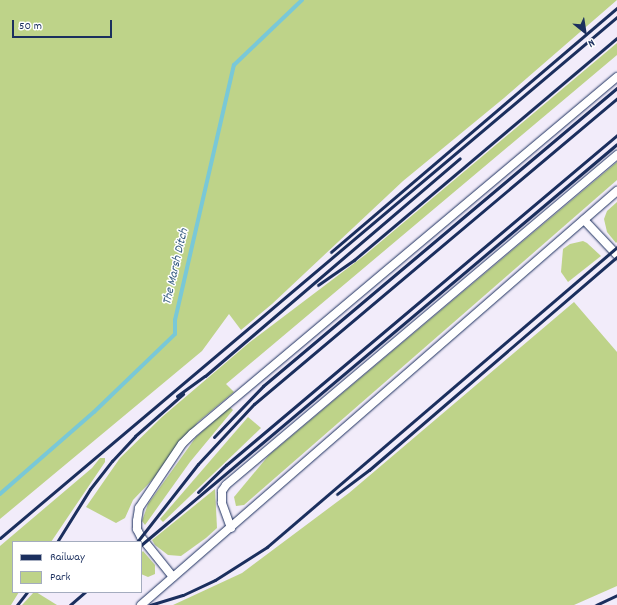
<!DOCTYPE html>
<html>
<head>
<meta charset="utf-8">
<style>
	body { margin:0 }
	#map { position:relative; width:617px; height:605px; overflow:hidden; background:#f2ecfa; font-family:Dekko,sans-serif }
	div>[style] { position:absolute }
	.green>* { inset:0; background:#bed389 }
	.stream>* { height:4px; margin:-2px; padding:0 2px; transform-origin:2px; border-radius:2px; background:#79c8d7 }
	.roads { filter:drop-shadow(0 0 1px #1b2f5e) drop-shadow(0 0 1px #1b2f5e) }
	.service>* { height:8px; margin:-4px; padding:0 4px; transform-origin:4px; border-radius:4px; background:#fff }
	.rail>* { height:3px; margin:-1.5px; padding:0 1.5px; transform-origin:1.5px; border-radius:1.5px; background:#1b2f5e }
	span { translate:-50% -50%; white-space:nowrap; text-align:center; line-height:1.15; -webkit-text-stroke:3px #fff; paint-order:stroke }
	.water-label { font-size:13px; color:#375d82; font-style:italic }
	.legend { position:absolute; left:12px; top:541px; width:130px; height:52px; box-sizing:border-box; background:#fff; border:1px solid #a4acbf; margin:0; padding:5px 7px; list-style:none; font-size:12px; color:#1b2f5e }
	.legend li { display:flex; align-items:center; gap:8px; height:20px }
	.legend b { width:20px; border:1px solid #a4acbf }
	.north { position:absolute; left:565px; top:12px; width:40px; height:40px; -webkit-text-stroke:3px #fff; paint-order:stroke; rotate:150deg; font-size:11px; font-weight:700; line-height:16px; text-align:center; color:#1b2f5e }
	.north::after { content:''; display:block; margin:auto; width:14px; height:18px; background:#1b2f5e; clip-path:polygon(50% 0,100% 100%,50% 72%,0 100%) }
	.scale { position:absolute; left:12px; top:20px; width:100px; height:18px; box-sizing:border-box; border:2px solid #1b2f5e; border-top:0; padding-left:5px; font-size:12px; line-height:14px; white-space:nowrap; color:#1b2f5e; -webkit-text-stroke:3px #fff; paint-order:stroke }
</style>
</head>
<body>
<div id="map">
	<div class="green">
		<i style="clip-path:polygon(0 0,617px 0,504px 98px,403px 181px,272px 304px,241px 330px,229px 314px,202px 351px,0 519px)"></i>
		<i style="clip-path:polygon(617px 43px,617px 55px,226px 384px,234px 392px,198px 422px,162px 466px,154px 478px,133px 500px,125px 518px,116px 523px,86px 507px,120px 458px,162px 417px,250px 342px,365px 255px)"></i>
		<i style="clip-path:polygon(617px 162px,617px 180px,244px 505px,236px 506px,234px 497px,269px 455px)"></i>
		<i style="clip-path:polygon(617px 202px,617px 242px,616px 243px,607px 232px,604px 219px,607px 211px)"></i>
		<i style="clip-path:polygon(583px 241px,587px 243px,601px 256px,568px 282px,561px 272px,563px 249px,570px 244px)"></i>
		<i style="clip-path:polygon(574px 302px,617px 352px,617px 586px,574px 605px,173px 605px,242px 573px,349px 493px)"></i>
		<i style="clip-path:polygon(230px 407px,233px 410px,190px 462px,145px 525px,142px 521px,148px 504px,196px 437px)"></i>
		<i style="clip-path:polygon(248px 417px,261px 428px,163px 522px,160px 519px)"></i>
		<i style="clip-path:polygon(100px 458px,105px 458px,105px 462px,51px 542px,13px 542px,13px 592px,19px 592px,11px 605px,0 605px,0 546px,92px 468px)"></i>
		<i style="clip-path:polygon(215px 489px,217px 528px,206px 538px,181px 556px,168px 555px,155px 545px,152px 540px)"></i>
		<i style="clip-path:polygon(143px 551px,155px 565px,155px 574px,148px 577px,141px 574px,141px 553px)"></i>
		<i style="clip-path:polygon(34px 592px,36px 592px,57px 605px,22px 605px)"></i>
	</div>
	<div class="stream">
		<i style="left:0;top:494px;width:125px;rotate:-41.1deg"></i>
		<i style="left:94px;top:412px;width:112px;rotate:-43.9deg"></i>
		<i style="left:175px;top:334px;width:14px;rotate:-90deg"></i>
		<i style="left:175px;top:320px;width:262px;rotate:-77deg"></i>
		<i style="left:234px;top:65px;width:94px;rotate:-43.7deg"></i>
	</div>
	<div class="roads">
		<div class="service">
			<i style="left:584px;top:220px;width:48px;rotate:46.7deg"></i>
			<i style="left:231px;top:528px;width:27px;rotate:-110deg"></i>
			<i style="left:222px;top:503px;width:12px;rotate:-90deg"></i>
			<i style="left:222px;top:491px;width:7px;rotate:-56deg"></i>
			<i style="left:226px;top:485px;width:512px;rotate:-40.16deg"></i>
			<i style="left:173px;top:577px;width:51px;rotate:-128.7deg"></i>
			<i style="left:141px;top:537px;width:9px;rotate:-117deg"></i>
			<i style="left:137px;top:529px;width:8px;rotate:-90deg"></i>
			<i style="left:137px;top:521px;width:13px;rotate:-81deg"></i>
			<i style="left:139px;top:508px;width:77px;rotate:-56.1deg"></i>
			<i style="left:182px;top:444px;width:14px;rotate:-45deg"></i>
			<i style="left:192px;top:434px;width:555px;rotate:-40.03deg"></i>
			<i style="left:141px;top:605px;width:631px;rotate:-41.02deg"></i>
		</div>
	</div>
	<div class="rail">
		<i style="left:331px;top:252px;width:376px;rotate:-40.5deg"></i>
		<i style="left:318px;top:285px;width:44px;rotate:-34.8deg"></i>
		<i style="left:354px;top:260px;width:344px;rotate:-40.2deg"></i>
		<i style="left:177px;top:396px;width:34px;rotate:-36deg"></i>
		<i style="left:205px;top:376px;width:335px;rotate:-40.5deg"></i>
		<i style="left:214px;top:437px;width:71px;rotate:-46.1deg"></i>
		<i style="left:263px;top:386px;width:463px;rotate:-40.1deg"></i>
		<i style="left:198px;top:492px;width:39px;rotate:-44deg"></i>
		<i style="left:226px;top:465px;width:512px;rotate:-40.16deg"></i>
		<i style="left:337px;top:494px;width:40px;rotate:-37deg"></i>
		<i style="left:369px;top:470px;width:327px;rotate:-40.7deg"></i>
		<i style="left:0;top:538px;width:808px;rotate:-40.18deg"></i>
		<i style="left:57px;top:542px;width:62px;rotate:-58.1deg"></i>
		<i style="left:90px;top:489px;width:36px;rotate:-52deg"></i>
		<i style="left:112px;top:461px;width:34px;rotate:-47deg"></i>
		<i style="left:135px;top:436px;width:64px;rotate:-41.2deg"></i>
		<i style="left:137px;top:542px;width:99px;rotate:-52deg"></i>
		<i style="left:198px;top:464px;width:82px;rotate:-47deg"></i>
		<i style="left:254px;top:404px;width:475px;rotate:-40.1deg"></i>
		<i style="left:141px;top:545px;width:622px;rotate:-40.11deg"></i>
		<i style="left:17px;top:605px;width:16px;rotate:-52deg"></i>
		<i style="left:70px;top:605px;width:20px;rotate:-41deg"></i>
		<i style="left:150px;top:605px;width:34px;rotate:-17deg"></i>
		<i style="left:183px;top:595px;width:35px;rotate:-25deg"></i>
		<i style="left:215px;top:580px;width:62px;rotate:-32.4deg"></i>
		<i style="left:267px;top:547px;width:461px;rotate:-40.6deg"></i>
		<i style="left:596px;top:605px;width:23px;rotate:-25deg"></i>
	</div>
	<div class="water-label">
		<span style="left:177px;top:267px;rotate:-77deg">The Marsh Ditch</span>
	</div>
	<ul class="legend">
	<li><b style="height:5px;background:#1b2f5e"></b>Railway</li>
	<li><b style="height:11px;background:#bed389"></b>Park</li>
	</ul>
	<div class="north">N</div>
	<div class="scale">50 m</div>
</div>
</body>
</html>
